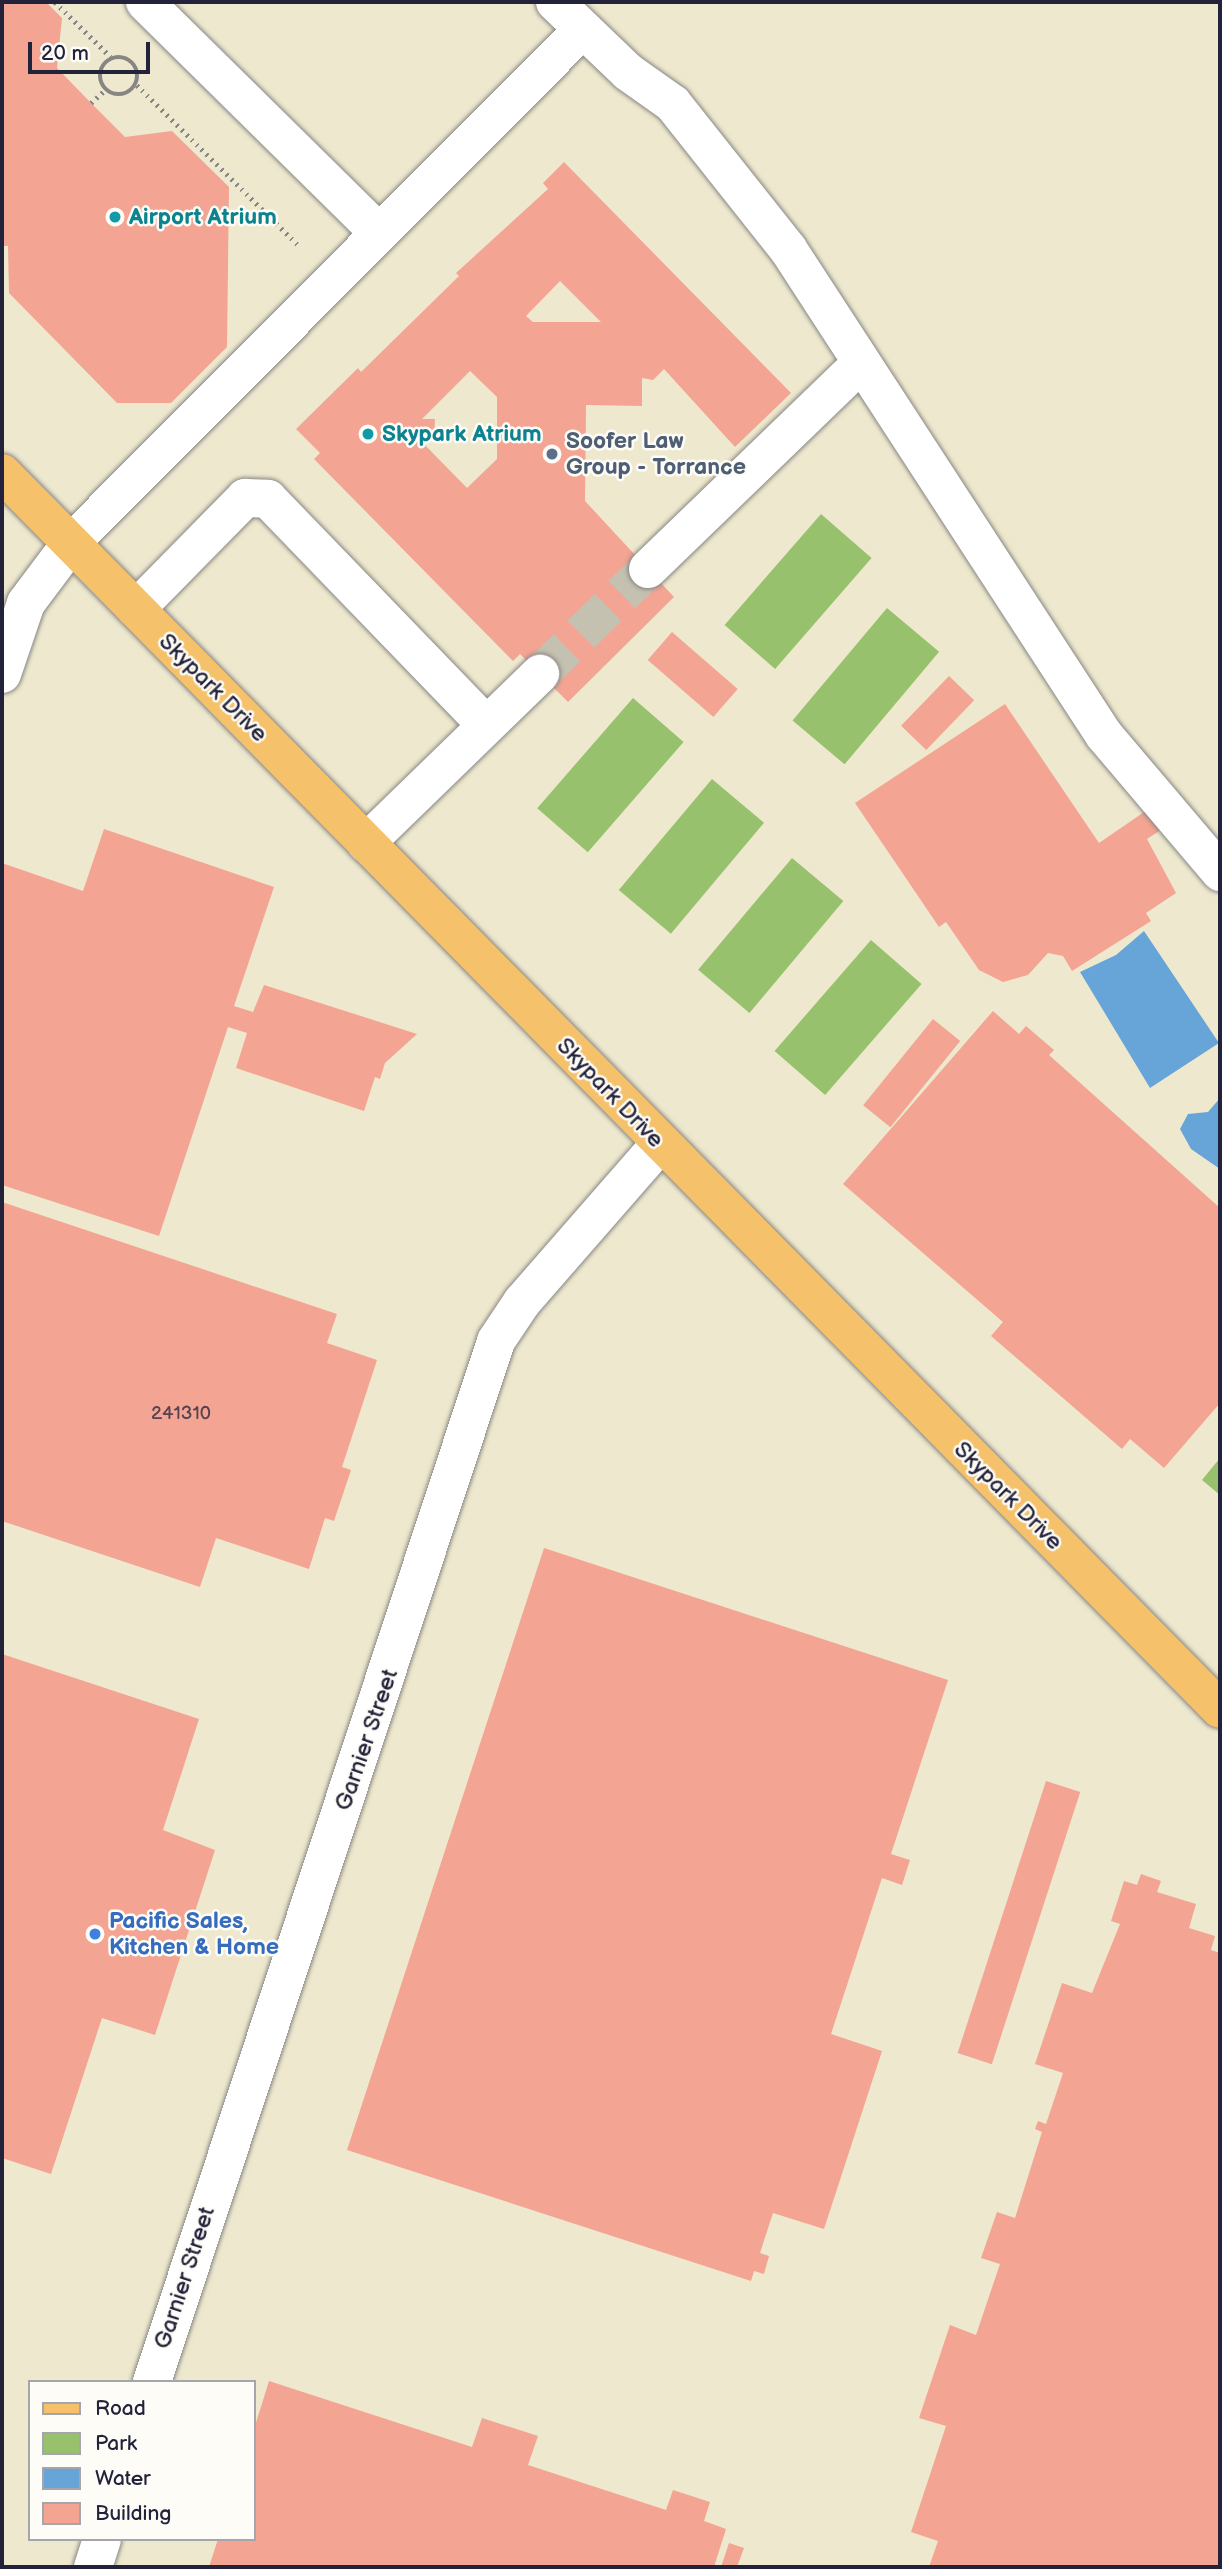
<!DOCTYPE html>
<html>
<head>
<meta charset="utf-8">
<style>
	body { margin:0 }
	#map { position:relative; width:1222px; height:2569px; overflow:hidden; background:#eee9ce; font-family:"Balsamiq Sans",sans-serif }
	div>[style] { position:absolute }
	.green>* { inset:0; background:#98c16d; transform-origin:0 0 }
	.water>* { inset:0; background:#67a4d8 }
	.building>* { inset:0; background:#f3a492; transform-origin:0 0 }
	.minor-tunnel>* { height:38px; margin-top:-19px; transform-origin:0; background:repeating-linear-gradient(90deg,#c5c1b1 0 38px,transparent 0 57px) }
	.path>* { height:4.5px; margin-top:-2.25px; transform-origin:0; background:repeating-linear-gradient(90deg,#888684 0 2px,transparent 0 7px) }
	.path>.ring { margin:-2.25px; padding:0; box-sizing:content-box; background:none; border:4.5px solid #888684; border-radius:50% }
	.roads { filter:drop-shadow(0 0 2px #888684) drop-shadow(0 0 2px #888684) }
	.minor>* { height:38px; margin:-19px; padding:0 19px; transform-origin:19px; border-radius:19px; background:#fff }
	.major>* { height:38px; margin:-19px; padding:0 19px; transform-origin:19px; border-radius:19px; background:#f5c16b }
	.dots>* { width:19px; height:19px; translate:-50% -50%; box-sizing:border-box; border:4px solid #fdfcf7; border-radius:50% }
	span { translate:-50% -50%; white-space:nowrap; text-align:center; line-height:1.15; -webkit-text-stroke:5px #fdfcf7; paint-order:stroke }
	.number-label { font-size:19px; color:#564251 }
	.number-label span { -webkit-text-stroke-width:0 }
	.culture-label { font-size:23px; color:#0d838f; font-weight:700 }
	.left { translate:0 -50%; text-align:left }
	.service-label { font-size:23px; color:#4e5e75; font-weight:700 }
	.street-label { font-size:23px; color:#22223b }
	.shop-label { font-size:23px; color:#366cbe; font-weight:700 }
	.frame { position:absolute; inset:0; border:4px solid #22223b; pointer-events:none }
	.legend { position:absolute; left:28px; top:2380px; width:228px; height:161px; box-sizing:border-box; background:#fdfcf7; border:2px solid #a5a5ac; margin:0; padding:9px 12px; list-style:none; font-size:21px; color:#22223b }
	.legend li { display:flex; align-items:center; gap:14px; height:35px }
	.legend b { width:35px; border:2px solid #a5a5ac }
	.scale { position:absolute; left:28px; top:42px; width:122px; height:32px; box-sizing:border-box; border:4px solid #22223b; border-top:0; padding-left:9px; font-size:21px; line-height:24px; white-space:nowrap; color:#22223b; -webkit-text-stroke:5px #fdfcf7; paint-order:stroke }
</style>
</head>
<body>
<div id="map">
	<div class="green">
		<i style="left:821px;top:514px;width:67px;height:147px;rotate:41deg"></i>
		<i style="left:887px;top:608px;width:68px;height:147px;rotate:40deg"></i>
		<i style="left:633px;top:698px;width:67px;height:146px;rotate:41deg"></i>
		<i style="left:712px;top:779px;width:68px;height:145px;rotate:40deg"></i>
		<i style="left:792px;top:858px;width:67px;height:146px;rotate:40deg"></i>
		<i style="left:871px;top:940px;width:67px;height:147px;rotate:41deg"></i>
		<i style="clip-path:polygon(1220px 1458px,1220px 1495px,1202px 1480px)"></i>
	</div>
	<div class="water">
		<i style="clip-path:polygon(1144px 931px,1219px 1043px,1150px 1088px,1080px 972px,1116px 955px)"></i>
		<i style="clip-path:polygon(1220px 1098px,1220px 1169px,1191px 1149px,1180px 1129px,1188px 1114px,1208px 1112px)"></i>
	</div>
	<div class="building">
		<i style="clip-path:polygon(2px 2px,46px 2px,62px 18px,57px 68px,91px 103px,125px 137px,172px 131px,229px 187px,227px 347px,171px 403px,117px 403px,9px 293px,8px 246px,2px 246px)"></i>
		<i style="clip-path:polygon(evenodd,564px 162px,791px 393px,735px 447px,664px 369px,653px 380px,642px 378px,642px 406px,586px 405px,585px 501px,674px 597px,568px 702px,520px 654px,513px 661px,314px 459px,320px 453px,296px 429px,358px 368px,361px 372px,459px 276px,456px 273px,548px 189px,543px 183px,564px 162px,560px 281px,601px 322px,533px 322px,526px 316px,560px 281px,564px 162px,470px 371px,497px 397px,497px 459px,467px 488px,419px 439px,434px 440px,435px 419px,422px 419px,470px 371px)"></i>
		<i style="left:672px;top:632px;width:87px;height:37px;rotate:41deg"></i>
		<i style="left:949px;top:676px;width:35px;height:69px;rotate:44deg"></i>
		<i style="clip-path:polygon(1005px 704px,1099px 843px,1150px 808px,1164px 828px,1147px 839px,1176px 893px,1146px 913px,1151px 921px,1072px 971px,1063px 956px,1048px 953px,1028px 975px,1003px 982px,979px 970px,946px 922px,939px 927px,855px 803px)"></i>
		<i style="clip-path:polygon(104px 829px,274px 887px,234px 1006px,253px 1012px,264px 985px,417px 1034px,385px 1063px,380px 1079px,375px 1077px,364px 1111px,236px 1068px,247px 1033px,228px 1027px,159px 1236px,2px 1185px,2px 863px,83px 891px)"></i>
		<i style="clip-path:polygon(993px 1011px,1019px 1034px,1026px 1026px,1054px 1050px,1049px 1055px,1220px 1208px,1220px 1403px,1164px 1468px,1130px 1439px,1122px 1449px,991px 1336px,1003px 1322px,843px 1184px)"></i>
		<i style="left:933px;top:1019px;width:35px;height:111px;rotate:39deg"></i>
		<i style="clip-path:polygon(2px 1202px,337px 1314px,327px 1343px,377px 1360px,342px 1467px,351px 1470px,334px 1521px,325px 1518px,309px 1569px,216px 1538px,200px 1587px,2px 1521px)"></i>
		<i style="clip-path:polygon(544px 1548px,948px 1680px,891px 1854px,910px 1860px,902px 1885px,882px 1878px,831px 2034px,882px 2051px,824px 2229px,773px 2213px,760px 2253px,769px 2256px,764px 2274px,754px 2271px,751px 2281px,347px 2150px)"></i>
		<i style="clip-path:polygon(2px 1654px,199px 1719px,163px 1830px,215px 1850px,155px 2035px,102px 2018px,51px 2174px,2px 2158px)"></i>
		<i style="left:1046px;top:1781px;width:36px;height:286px;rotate:18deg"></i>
		<i style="clip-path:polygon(1141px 1874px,1161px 1881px,1157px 1892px,1196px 1904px,1189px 1928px,1215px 1936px,1211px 1950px,1220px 1953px,1220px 2567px,929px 2567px,938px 2541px,911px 2532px,946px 2426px,919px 2418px,950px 2325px,976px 2335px,1000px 2264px,981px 2258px,997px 2212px,1015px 2218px,1042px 2132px,1035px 2129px,1038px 2121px,1046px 2124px,1063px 2073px,1035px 2064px,1062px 1983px,1092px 1993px,1120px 1924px,1111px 1921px,1124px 1881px,1137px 1885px)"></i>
		<i style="clip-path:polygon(269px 2381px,472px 2447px,482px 2418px,538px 2436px,528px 2465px,666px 2510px,673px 2490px,710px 2502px,704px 2521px,726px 2529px,714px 2567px,209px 2567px,218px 2539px,254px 2539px,254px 2429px)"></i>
		<i style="clip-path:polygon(729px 2543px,744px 2548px,737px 2567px,721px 2567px)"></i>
	</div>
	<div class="minor-tunnel">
		<i style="left:540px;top:674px;width:151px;rotate:-44.2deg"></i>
	</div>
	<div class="path">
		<i style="left:55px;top:2px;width:78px;rotate:44.5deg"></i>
		<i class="ring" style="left:100px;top:57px;width:33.5px;height:33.5px"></i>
		<i style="left:137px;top:85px;width:228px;rotate:44.8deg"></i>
		<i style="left:91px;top:103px;width:21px;rotate:-43deg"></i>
	</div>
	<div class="roads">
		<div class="minor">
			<i style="left:145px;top:2px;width:329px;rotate:44.6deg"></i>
			<i style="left:555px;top:2px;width:101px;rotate:43.8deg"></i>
			<i style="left:628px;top:72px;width:55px;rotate:35.4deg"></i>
			<i style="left:673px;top:104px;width:185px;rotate:51.6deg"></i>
			<i style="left:788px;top:249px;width:580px;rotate:56.97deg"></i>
			<i style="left:1104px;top:735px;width:180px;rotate:49.7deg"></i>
			<i style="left:648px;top:569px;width:296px;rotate:-44deg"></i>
			<i style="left:136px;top:609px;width:156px;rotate:-45.5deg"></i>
			<i style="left:245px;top:498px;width:23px;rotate:2deg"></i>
			<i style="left:268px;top:499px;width:314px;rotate:46deg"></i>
			<i style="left:2px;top:674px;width:75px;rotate:-71.3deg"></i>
			<i style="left:26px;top:603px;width:75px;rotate:-53.1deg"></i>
			<i style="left:71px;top:543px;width:725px;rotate:-45.11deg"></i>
			<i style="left:366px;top:843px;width:243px;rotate:-44.2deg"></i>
			<i style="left:152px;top:2382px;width:1096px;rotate:-71.71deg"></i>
			<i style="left:496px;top:1341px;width:47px;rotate:-56.3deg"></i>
			<i style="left:522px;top:1302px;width:210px;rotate:-48.9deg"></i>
			<i style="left:93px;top:2567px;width:29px;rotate:-72deg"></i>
		</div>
		<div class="major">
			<i style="left:2px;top:473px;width:1735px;rotate:45.42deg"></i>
		</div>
	</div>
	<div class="dots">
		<i style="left:115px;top:217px;background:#0f9aa8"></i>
		<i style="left:368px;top:434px;background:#0f9aa8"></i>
		<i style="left:552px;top:454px;background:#5c6f8a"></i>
		<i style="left:95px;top:1934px;background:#3f7fe0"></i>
	</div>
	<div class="number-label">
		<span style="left:181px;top:1414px">241310</span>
	</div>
	<div class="culture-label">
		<span class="left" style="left:129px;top:217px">Airport Atrium</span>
		<span class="left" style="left:382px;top:434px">Skypark Atrium</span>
	</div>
	<div class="service-label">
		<span class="left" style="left:566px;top:454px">Soofer Law<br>Group - Torrance</span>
	</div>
	<div class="street-label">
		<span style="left:213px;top:688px;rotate:45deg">Skypark Drive</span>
		<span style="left:610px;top:1093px;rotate:46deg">Skypark Drive</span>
		<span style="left:1008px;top:1496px;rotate:45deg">Skypark Drive</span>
		<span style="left:367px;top:1740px;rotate:-71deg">Garnier Street</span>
		<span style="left:185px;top:2278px;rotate:-72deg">Garnier Street</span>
	</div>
	<div class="shop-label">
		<span class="left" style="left:109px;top:1934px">Pacific Sales,<br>Kitchen &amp; Home</span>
	</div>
	<div class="frame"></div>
	<ul class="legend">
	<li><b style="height:9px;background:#f5c16b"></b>Road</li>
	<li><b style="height:19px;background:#98c16d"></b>Park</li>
	<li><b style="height:19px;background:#67a4d8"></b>Water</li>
	<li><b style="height:19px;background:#f3a492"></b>Building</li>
	</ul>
	<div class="scale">20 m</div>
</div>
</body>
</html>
